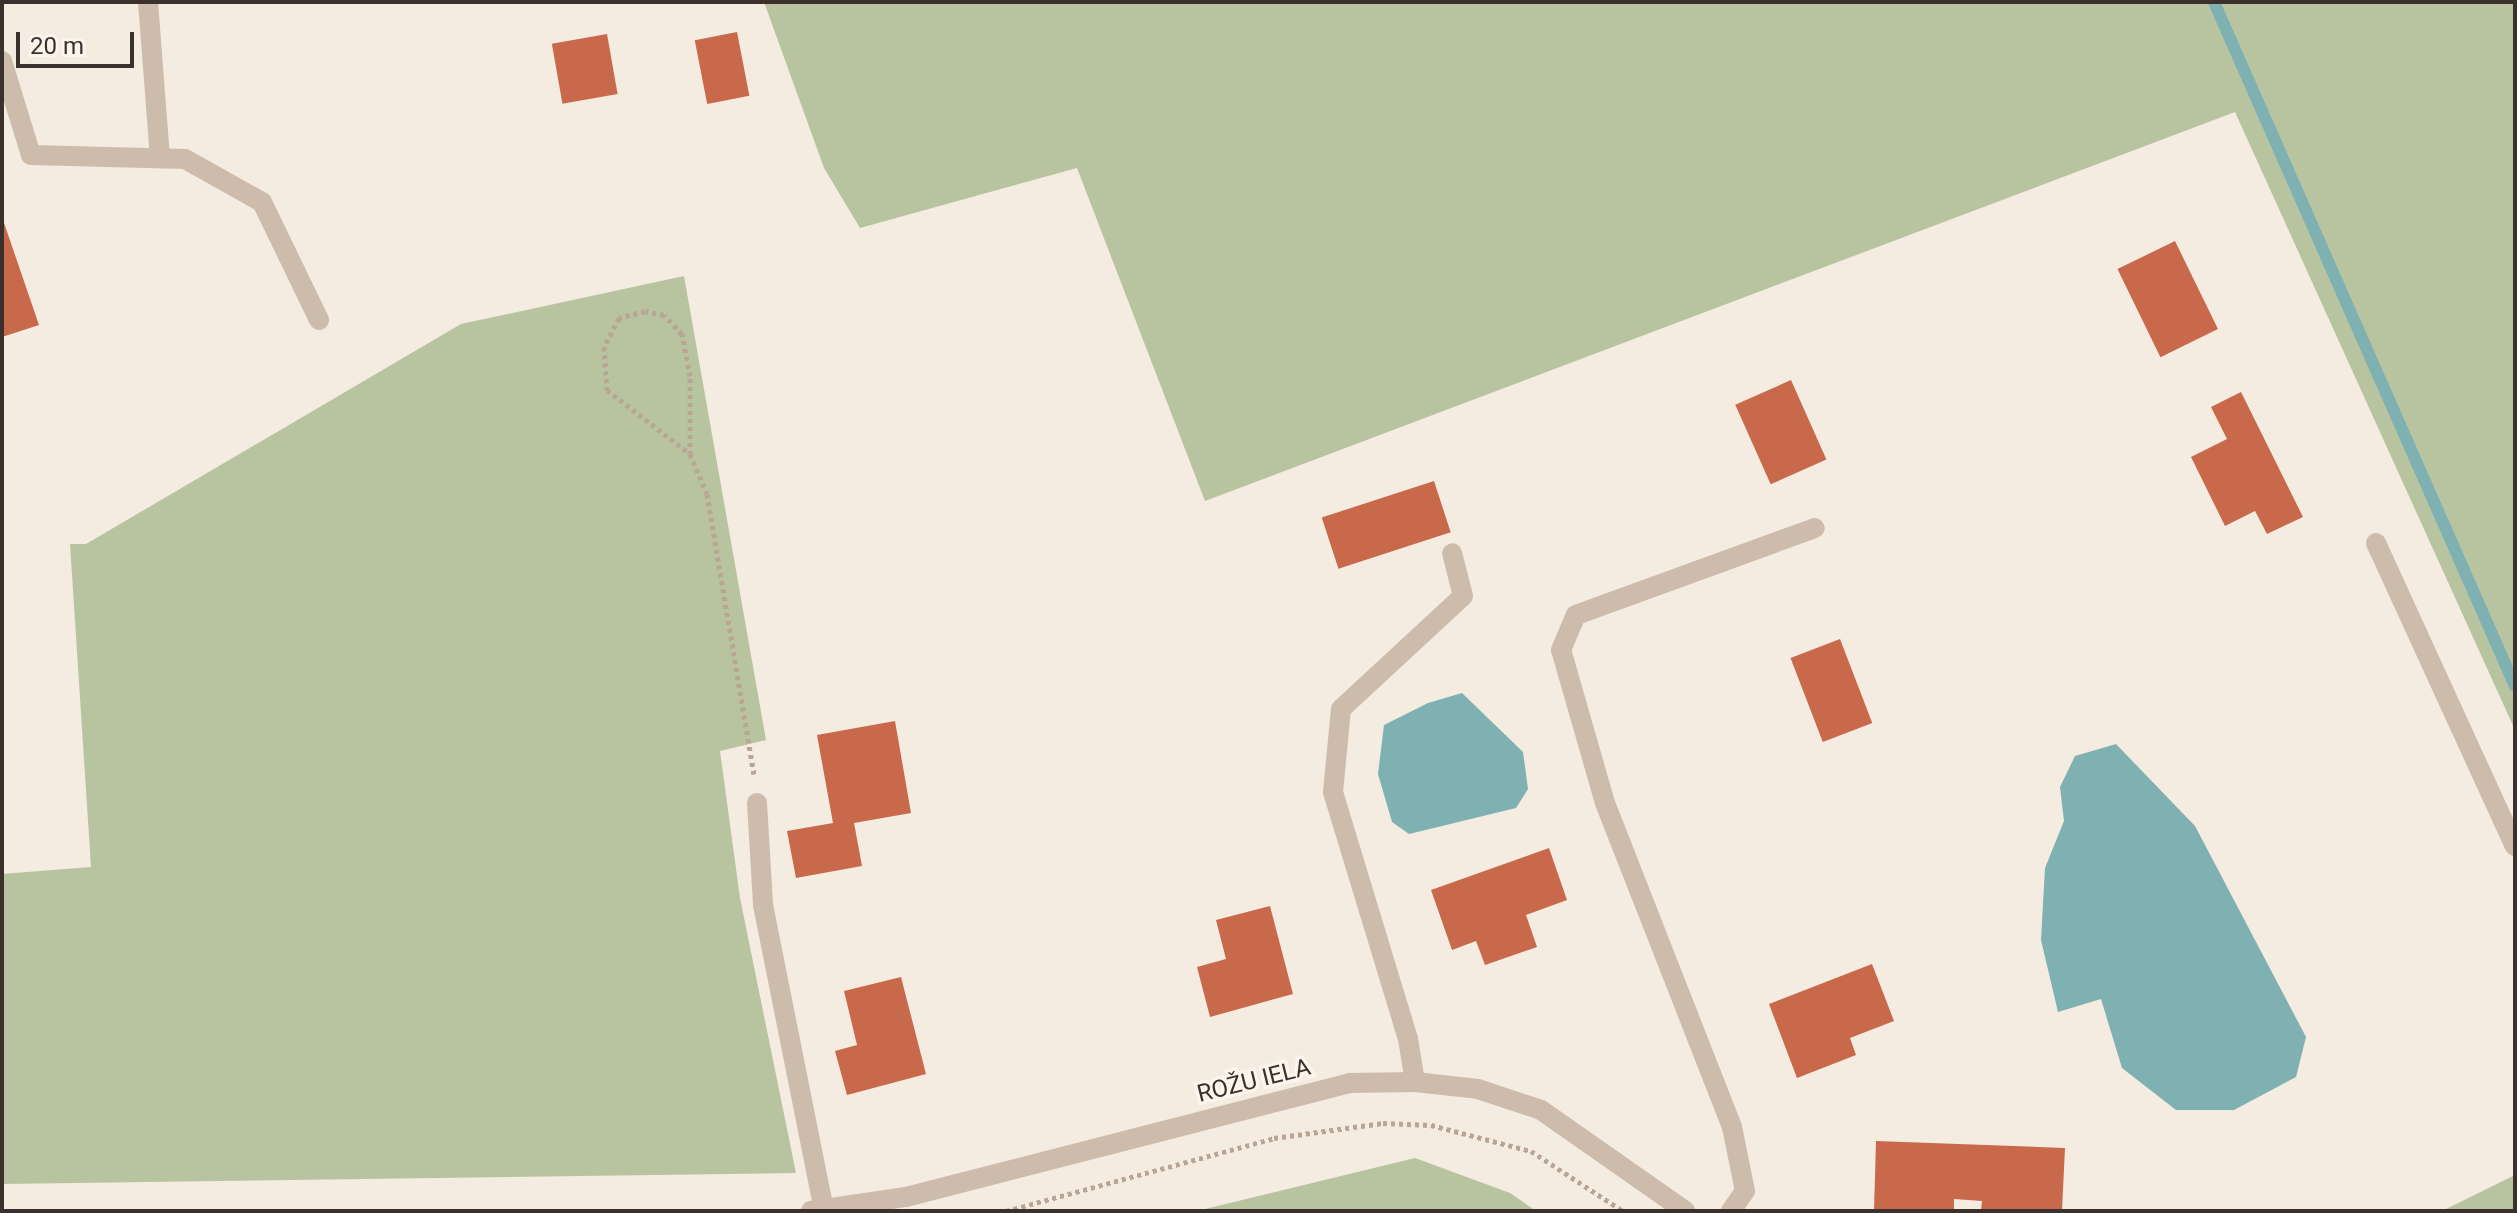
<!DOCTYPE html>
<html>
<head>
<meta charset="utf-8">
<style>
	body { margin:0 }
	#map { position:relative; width:2517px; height:1213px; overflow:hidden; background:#f4ebe1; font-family:Roboto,sans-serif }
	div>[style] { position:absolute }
	.green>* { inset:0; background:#b8c4a0 }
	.water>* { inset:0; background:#7fb0b2 }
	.stream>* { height:12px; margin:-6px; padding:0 6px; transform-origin:6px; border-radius:6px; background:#7fb0b2 }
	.building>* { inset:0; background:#c8694b; transform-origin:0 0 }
	.path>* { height:5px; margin-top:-2.5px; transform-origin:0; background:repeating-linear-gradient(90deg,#b9a596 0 4px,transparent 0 8px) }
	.minor>* { height:20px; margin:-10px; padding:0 10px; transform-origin:10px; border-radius:10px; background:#cdbbac }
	span { translate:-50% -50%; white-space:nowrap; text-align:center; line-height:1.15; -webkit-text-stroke:7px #fbf5ee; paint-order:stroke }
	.street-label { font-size:24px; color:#3b302b }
	.frame { position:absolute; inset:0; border:4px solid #3b302b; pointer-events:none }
	.scale { position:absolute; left:16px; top:32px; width:118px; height:36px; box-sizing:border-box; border:4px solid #3b302b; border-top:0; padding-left:10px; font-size:24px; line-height:28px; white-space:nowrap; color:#3b302b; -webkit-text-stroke:6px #fbf5ee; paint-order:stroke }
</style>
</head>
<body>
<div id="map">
	<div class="green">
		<i style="clip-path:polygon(764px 2px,2515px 2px,2515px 730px,2235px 112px,1205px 501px,1077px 168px,860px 228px,824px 168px)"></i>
		<i style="clip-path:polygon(684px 276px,766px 740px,720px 751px,740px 898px,796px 1173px,2px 1184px,2px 874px,91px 867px,70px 544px,86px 544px,461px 324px)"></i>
		<i style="clip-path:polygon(1415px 1158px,1510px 1193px,1536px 1211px,1197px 1211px)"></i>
		<i style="clip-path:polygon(2515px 1175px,2515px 1211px,2442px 1211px)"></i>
	</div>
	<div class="water">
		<i style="clip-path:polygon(1462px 693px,1523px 752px,1528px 789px,1516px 808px,1409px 834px,1392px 822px,1378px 774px,1384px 725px,1428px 703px)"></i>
		<i style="clip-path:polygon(2116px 744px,2195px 826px,2306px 1037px,2296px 1077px,2234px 1110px,2176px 1110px,2122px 1068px,2101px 999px,2058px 1012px,2041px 940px,2045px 868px,2064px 821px,2060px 787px,2075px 756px)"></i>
	</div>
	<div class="stream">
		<i style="left:2214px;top:2px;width:747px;rotate:66.25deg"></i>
	</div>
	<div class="building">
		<i style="left:737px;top:32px;width:65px;height:43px;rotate:79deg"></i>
		<i style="left:607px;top:34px;width:61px;height:56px;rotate:80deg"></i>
		<i style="clip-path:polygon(2px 217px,39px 325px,2px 337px)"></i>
		<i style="left:2175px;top:241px;width:98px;height:64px;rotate:64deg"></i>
		<i style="left:1791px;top:380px;width:87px;height:61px;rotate:66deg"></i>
		<i style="clip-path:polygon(2241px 392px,2303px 517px,2267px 534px,2255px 511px,2225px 526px,2191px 457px,2227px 439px,2211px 407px)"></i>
		<i style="left:1434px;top:481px;width:54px;height:118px;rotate:72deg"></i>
		<i style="left:1840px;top:639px;width:90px;height:53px;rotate:69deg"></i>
		<i style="clip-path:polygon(895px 721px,911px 813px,854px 823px,862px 866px,796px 878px,787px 831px,833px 823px,817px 735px)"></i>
		<i style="clip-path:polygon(1549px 848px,1567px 900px,1526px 915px,1537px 947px,1485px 965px,1476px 941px,1452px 950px,1431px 890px)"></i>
		<i style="clip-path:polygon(1270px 906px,1293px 994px,1210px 1017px,1197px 967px,1226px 959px,1216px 920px)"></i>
		<i style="clip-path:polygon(1872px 964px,1894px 1021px,1850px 1038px,1856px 1055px,1797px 1078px,1769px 1004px)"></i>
		<i style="clip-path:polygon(901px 977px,926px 1074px,847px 1095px,835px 1051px,857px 1045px,844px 991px)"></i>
		<i style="clip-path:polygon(1876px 1141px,2065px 1148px,2062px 1211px,1981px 1211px,1982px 1201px,1954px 1199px,1954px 1211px,1874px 1211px)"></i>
	</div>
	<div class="path">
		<i style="left:690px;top:454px;width:78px;rotate:-90deg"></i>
		<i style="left:690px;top:376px;width:43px;rotate:-100.8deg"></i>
		<i style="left:682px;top:334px;width:26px;rotate:-133deg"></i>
		<i style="left:664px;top:315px;width:19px;rotate:-168deg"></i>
		<i style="left:645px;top:311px;width:27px;rotate:165deg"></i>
		<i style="left:619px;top:318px;width:33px;rotate:117deg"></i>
		<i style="left:604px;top:347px;width:43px;rotate:86deg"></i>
		<i style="left:607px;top:390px;width:105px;rotate:37.6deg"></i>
		<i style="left:690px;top:454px;width:43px;rotate:67deg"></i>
		<i style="left:707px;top:494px;width:284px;rotate:80.5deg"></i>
		<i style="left:1006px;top:1211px;width:278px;rotate:-15.2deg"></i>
		<i style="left:1274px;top:1138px;width:110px;rotate:-7.8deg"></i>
		<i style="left:1383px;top:1123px;width:48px;rotate:2.4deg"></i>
		<i style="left:1431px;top:1125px;width:103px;rotate:14.6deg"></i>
		<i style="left:1531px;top:1151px;width:110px;rotate:33.1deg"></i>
	</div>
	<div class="minor">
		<i style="left:148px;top:2px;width:156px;rotate:85.6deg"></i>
		<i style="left:2px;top:61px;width:98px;rotate:72.9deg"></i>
		<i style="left:31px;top:155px;width:154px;rotate:1.5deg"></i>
		<i style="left:185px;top:159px;width:88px;rotate:29.2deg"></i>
		<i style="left:262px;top:202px;width:131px;rotate:64.2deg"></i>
		<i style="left:2376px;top:543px;width:333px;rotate:65.4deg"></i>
		<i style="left:757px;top:803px;width:102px;rotate:86.6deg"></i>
		<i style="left:763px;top:905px;width:311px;rotate:78.7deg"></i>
		<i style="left:1415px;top:1082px;width:44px;rotate:-99.2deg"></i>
		<i style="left:1408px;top:1039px;width:258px;rotate:-106.9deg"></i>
		<i style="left:1333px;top:792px;width:83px;rotate:-84.5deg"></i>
		<i style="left:1341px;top:709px;width:166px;rotate:-42.8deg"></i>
		<i style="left:1463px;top:596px;width:44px;rotate:-104.3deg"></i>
		<i style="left:811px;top:1211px;width:96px;rotate:-8.4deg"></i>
		<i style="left:906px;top:1197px;width:458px;rotate:-14.4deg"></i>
		<i style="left:1350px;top:1083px;width:65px;rotate:-0.9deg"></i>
		<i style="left:1415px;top:1082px;width:63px;rotate:6.3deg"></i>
		<i style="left:1478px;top:1089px;width:66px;rotate:18.4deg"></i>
		<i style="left:1541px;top:1110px;width:176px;rotate:35deg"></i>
		<i style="left:1731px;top:1211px;width:24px;rotate:-55deg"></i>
		<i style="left:1745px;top:1191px;width:65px;rotate:-101.5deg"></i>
		<i style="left:1732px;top:1127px;width:348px;rotate:-111.4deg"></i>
		<i style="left:1605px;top:803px;width:159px;rotate:-106deg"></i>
		<i style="left:1561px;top:650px;width:38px;rotate:-67deg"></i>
		<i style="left:1576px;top:615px;width:254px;rotate:-20deg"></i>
	</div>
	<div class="street-label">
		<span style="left:1254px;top:1081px;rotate:-14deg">ROŽU IELA</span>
	</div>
	<div class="frame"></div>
	<div class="scale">20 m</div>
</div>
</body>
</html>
